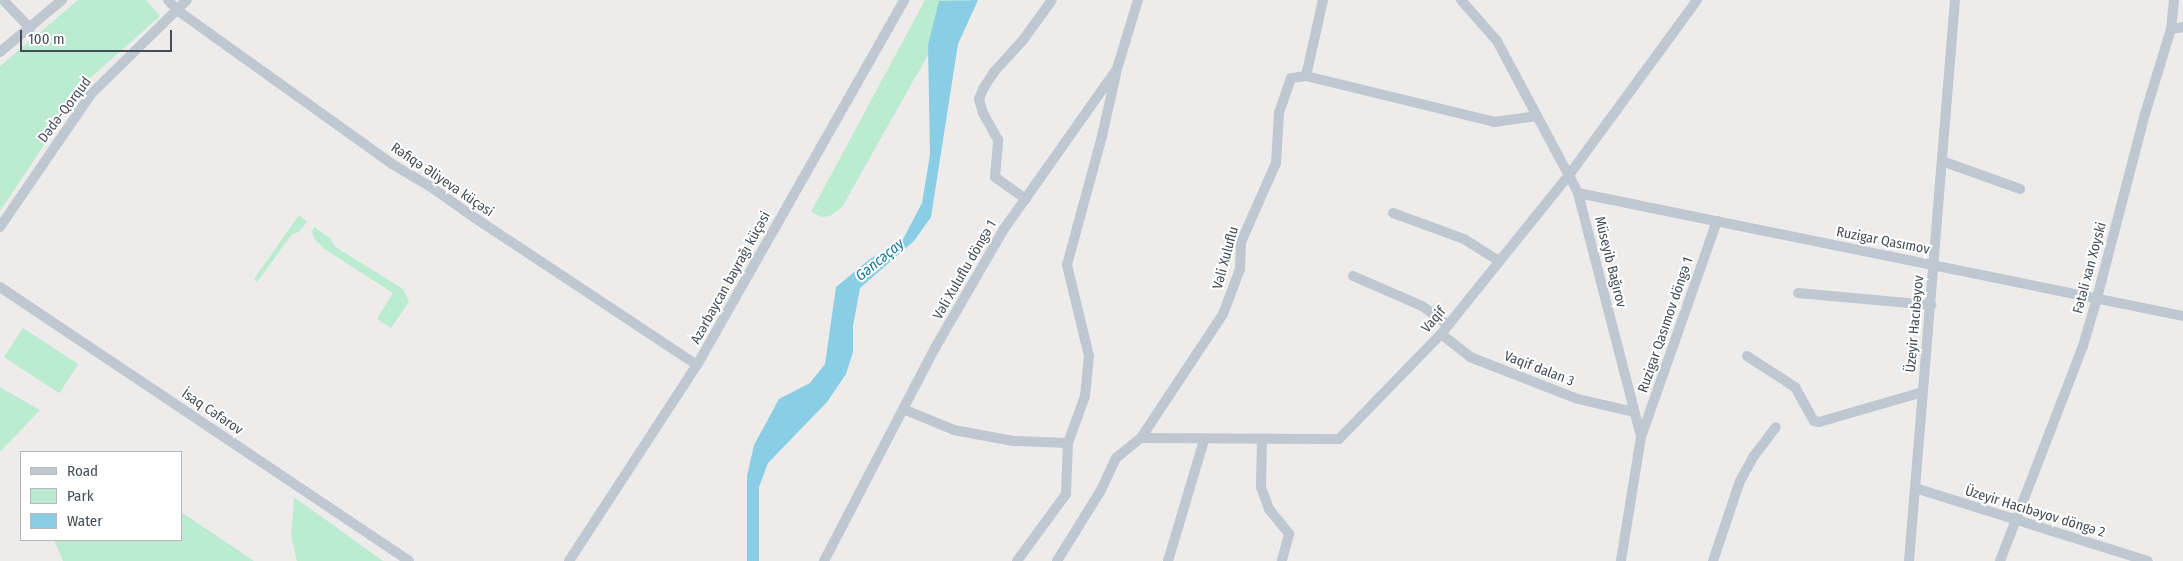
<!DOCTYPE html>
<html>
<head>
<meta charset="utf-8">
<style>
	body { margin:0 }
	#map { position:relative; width:2183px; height:561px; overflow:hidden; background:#eeeceb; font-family:"Fira Sans Condensed",sans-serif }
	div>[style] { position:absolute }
	.green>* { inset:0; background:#bbebd0; transform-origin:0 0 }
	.water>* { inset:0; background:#8acee6 }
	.minor>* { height:10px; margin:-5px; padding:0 5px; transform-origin:5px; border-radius:5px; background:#bfc7d1 }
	span { translate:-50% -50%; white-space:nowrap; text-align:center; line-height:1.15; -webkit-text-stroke:4px #fff; paint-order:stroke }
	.street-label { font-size:14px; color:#454e58 }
	.water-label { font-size:15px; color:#13789d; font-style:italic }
	.legend { position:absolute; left:20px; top:451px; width:162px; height:90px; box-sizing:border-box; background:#fff; border:1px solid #b5b8bc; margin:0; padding:6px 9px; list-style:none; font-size:15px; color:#454e58 }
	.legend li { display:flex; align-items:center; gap:10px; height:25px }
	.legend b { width:25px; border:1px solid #b5b8bc }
	.scale { position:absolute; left:20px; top:30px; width:152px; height:22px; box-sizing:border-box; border:2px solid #454e58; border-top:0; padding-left:6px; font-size:15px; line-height:18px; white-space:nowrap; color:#454e58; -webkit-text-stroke:4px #fff; paint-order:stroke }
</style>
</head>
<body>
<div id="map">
	<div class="green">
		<i style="clip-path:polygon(78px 0,146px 0,160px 16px,87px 81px,0 211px,0 66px)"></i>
		<i style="clip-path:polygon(925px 0,959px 0,842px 207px,830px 216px,822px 217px,811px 212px)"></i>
		<i style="clip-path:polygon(299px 215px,307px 222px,299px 232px,292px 234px,257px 282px,254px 279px)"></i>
		<i style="clip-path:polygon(314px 227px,331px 239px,334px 246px,403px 289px,409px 302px,391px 328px,377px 319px,393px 293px,323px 248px,314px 238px,312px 231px)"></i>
		<i style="left:23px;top:328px;width:66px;height:35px;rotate:33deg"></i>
		<i style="clip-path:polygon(0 387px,40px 410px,0 452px)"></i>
		<i style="clip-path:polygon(294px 497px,383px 561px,297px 561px,291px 536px)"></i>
		<i style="clip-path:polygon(181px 512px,254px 561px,63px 561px,54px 540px,181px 540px)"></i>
	</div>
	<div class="water">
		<i style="clip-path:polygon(978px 0,958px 44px,931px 217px,914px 241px,860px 288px,853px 326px,853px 352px,846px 374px,827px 402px,768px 463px,759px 487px,759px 561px,747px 561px,747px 476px,754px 445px,779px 399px,810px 383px,825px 364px,836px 287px,870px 259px,902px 241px,922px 203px,930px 155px,928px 45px,939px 1px)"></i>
	</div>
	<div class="minor">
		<i style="left:3px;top:0;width:39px;rotate:46deg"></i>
		<i style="left:168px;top:0;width:13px;rotate:48deg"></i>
		<i style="left:177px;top:10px;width:264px;rotate:35.6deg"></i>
		<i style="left:392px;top:164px;width:45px;rotate:30.5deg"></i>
		<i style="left:431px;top:187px;width:54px;rotate:35.2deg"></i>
		<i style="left:475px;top:218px;width:266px;rotate:33.5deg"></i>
		<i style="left:1323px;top:0;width:78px;rotate:102.6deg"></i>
		<i style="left:1306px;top:76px;width:15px;rotate:172deg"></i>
		<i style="left:1291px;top:78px;width:37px;rotate:109deg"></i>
		<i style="left:1279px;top:113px;width:50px;rotate:93.4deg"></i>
		<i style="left:1276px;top:163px;width:86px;rotate:113.9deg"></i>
		<i style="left:1241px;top:242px;width:27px;rotate:92deg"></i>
		<i style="left:1240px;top:269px;width:48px;rotate:110.7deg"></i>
		<i style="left:1223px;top:314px;width:149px;rotate:123.5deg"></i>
		<i style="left:1141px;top:438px;width:198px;rotate:0.3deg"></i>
		<i style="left:1339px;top:439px;width:146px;rotate:-45.8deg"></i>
		<i style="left:1441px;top:334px;width:204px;rotate:-51.2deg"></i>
		<i style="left:1569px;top:175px;width:217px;rotate:-53.8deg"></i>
		<i style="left:1461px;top:0;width:55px;rotate:48.7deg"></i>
		<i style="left:1497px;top:41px;width:172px;rotate:61.9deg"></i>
		<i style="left:1578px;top:193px;width:252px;rotate:75.5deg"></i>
		<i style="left:1641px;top:437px;width:126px;rotate:99.2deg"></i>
		<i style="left:2171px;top:29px;width:29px;rotate:-84deg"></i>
		<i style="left:0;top:52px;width:81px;rotate:-40deg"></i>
		<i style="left:1306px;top:76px;width:194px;rotate:13.7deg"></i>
		<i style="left:1494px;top:122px;width:43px;rotate:-7.9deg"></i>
		<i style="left:1942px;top:161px;width:83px;rotate:19.7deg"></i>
		<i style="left:1578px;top:193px;width:617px;rotate:11.49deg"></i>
		<i style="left:1026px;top:199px;width:38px;rotate:-145deg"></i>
		<i style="left:995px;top:177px;width:37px;rotate:-85deg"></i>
		<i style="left:998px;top:140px;width:31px;rotate:-119deg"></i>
		<i style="left:983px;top:113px;width:15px;rotate:-106deg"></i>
		<i style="left:979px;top:99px;width:11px;rotate:-68deg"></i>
		<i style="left:983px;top:89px;width:20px;rotate:-57deg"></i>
		<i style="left:994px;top:72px;width:43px;rotate:-47.8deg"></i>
		<i style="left:1023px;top:40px;width:49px;rotate:-54.1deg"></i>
		<i style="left:1393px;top:213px;width:76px;rotate:20.1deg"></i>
		<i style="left:1464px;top:239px;width:41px;rotate:32.2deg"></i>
		<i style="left:0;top:227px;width:161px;rotate:-55.6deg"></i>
		<i style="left:91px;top:94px;width:134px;rotate:-44.4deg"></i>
		<i style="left:1353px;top:276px;width:75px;rotate:23.5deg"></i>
		<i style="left:1422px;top:306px;width:32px;rotate:36deg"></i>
		<i style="left:0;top:287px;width:492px;rotate:33.8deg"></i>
		<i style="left:1798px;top:293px;width:134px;rotate:5.2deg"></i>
		<i style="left:1441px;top:334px;width:37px;rotate:38deg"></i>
		<i style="left:1470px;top:357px;width:116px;rotate:21.3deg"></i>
		<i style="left:1578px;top:399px;width:57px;rotate:13.1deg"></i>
		<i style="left:1747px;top:356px;width:57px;rotate:32.9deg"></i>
		<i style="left:1795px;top:387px;width:39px;rotate:61deg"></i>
		<i style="left:1814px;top:421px;width:5px;rotate:11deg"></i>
		<i style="left:1819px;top:422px;width:108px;rotate:-16.1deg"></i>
		<i style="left:903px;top:409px;width:55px;rotate:22.4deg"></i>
		<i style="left:954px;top:430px;width:60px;rotate:10.6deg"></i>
		<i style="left:1013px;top:441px;width:55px;rotate:2.1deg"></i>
		<i style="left:1641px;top:437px;width:229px;rotate:-70.6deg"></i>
		<i style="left:1262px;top:439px;width:48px;rotate:91.2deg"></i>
		<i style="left:1261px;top:487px;width:23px;rotate:70deg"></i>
		<i style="left:1269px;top:509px;width:32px;rotate:51deg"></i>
		<i style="left:1289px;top:534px;width:28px;rotate:105deg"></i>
		<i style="left:1915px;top:488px;width:244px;rotate:17.4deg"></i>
		<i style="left:569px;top:561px;width:234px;rotate:-56.9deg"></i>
		<i style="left:697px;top:365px;width:420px;rotate:-60.4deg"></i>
		<i style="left:824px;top:561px;width:240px;rotate:-62.5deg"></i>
		<i style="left:935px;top:348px;width:138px;rotate:-59.9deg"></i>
		<i style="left:1004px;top:229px;width:196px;rotate:-54.8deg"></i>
		<i style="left:1117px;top:69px;width:72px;rotate:-73.1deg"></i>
		<i style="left:1017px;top:561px;width:83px;rotate:-53.8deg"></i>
		<i style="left:1066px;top:494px;width:51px;rotate:-87.8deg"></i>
		<i style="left:1068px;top:443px;width:50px;rotate:-70.1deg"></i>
		<i style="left:1085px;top:396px;width:40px;rotate:-84.3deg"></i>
		<i style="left:1089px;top:356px;width:94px;rotate:-103.6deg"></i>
		<i style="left:1067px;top:265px;width:134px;rotate:-74.8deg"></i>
		<i style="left:1102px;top:136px;width:64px;rotate:-77.3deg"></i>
		<i style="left:1057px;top:561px;width:84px;rotate:-58.2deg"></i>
		<i style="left:1101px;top:490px;width:35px;rotate:-65deg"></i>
		<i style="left:1116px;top:458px;width:32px;rotate:-39deg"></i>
		<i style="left:1168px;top:561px;width:126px;rotate:-73.4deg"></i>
		<i style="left:1713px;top:561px;width:84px;rotate:-71.4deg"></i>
		<i style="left:1740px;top:481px;width:29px;rotate:-61deg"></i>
		<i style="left:1754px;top:456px;width:36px;rotate:-53deg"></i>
		<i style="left:1909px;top:561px;width:563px;rotate:-85.31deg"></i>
		<i style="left:2000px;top:561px;width:230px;rotate:-68.9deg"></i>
		<i style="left:2083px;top:346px;width:50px;rotate:-73.7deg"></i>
		<i style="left:2097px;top:298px;width:190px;rotate:-75.4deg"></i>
		<i style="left:2145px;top:114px;width:89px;rotate:-73deg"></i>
		<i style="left:2171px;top:29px;width:12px;rotate:-9deg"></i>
	</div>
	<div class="street-label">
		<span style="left:65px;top:110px;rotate:-53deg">Dədə-Qorqud</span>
		<span style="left:442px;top:180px;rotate:34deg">Rəfiqə Əliyeva küçəsi</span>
		<span style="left:1883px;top:241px;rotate:11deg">Ruzigar Qasımov</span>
		<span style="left:1226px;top:258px;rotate:-75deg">Vəli Xuluflu</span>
		<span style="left:1610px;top:262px;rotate:76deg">Müseyib Bağırov</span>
		<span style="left:2090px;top:268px;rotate:-75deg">Fətəli xan Xoyski</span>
		<span style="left:965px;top:270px;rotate:-60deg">Vəli Xuluflu döngə 1</span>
		<span style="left:731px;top:278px;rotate:-61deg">Azərbaycan bayrağı küçəsi</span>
		<span style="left:1434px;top:320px;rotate:-49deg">Vaqif</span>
		<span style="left:1915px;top:324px;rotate:-85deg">Üzeyir Hacıbəyov</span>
		<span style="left:1666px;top:325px;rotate:-71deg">Ruzigar Qasımov döngə 1</span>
		<span style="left:1539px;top:369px;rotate:21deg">Vaqif dalan 3</span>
		<span style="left:212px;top:412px;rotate:34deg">İsaq Cəfərov</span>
		<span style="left:2035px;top:512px;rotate:17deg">Üzeyir Hacıbəyov döngə 2</span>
	</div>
	<div class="water-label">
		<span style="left:880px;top:260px;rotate:-39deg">Gəncəçay</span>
	</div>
	<ul class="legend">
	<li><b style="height:6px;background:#bfc7d1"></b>Road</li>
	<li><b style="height:14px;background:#bbebd0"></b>Park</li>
	<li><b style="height:14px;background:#8acee6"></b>Water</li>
	</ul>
	<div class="scale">100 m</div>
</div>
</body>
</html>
